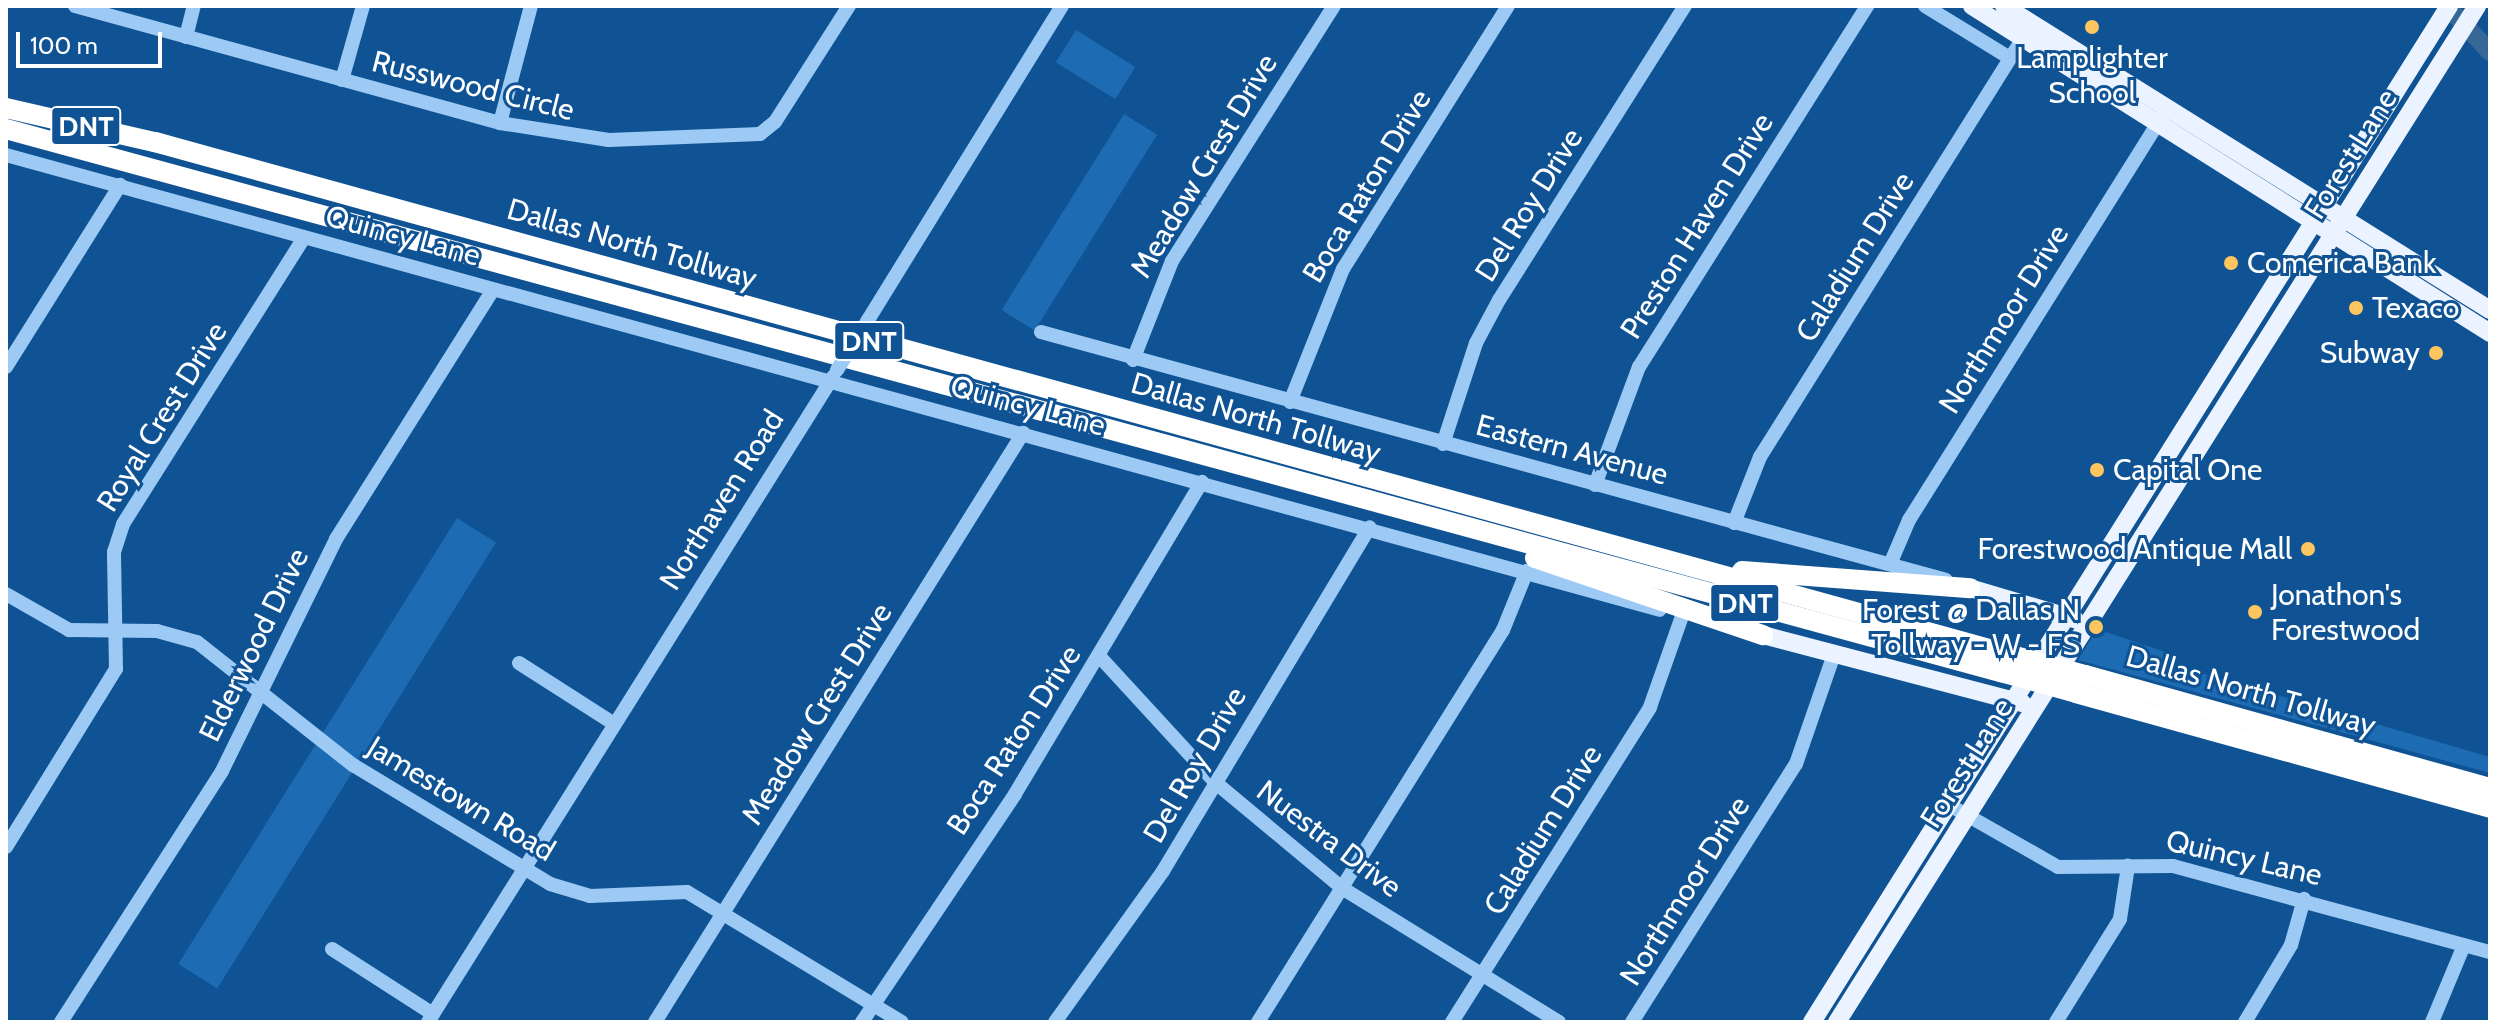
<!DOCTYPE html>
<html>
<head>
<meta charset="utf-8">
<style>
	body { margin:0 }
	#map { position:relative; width:2496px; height:1028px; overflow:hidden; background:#0f5394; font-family:Cabin,sans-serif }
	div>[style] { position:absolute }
	.green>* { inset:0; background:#1d6bb2; transform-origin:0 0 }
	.river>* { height:18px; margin:-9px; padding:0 9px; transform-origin:9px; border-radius:9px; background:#366797 }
	.minor>* { height:14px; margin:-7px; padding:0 7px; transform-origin:7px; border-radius:7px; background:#9ccaf4 }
	.major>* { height:18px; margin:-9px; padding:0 9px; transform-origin:9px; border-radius:9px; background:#eaf3ff }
	.highway>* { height:20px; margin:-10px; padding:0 10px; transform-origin:10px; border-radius:10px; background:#fff }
	.minor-bridge>* { height:14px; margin:-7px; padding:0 7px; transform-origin:7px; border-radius:7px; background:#9ccaf4 }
	.highway-bridge>* { height:20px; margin:-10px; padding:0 10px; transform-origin:10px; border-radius:10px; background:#fff }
	.dots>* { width:22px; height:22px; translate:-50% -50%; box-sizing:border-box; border:4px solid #0f5394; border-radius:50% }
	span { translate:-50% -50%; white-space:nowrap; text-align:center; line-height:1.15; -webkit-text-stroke:6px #0f5394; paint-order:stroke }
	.shield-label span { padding:2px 6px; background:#0f5394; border:2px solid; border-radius:6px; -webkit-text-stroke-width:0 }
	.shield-label { font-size:28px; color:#fff; font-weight:700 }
	.poi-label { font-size:30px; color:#fff }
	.left { translate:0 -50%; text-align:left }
	.right { translate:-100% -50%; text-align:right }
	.street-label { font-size:30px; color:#fff }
	.frame { position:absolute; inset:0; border:8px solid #fff; pointer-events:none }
	.scale { position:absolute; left:16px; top:32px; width:146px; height:36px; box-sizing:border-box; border:4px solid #fff; border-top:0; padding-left:10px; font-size:24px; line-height:28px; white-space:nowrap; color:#fff; -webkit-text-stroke:6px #0f5394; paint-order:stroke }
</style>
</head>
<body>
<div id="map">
	<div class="green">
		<i style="left:1076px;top:30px;width:70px;height:38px;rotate:32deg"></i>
		<i style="left:1124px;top:114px;width:39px;height:231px;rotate:32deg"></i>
		<i style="left:457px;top:518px;width:46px;height:526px;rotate:32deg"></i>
		<i style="clip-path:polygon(2097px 629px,2174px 655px,2170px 664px,2490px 757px,2490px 773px,2078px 660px)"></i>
	</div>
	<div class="river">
		<i style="left:2447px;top:6px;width:63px;rotate:46.9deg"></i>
	</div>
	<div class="minor">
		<i style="left:75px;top:6px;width:441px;rotate:15.4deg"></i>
		<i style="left:500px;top:123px;width:110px;rotate:8.9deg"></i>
		<i style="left:609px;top:140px;width:151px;rotate:-2.3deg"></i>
		<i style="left:760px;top:134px;width:19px;rotate:-39deg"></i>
		<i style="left:775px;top:122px;width:138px;rotate:-57.5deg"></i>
		<i style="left:1925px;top:6px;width:100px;rotate:31.5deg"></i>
		<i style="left:186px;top:37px;width:32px;rotate:-76deg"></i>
		<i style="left:342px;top:80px;width:77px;rotate:-74.2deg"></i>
		<i style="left:500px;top:123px;width:121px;rotate:-75.2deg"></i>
		<i style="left:6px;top:155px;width:1715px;rotate:15.38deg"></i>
		<i style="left:868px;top:320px;width:369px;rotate:-58.3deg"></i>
		<i style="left:1041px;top:332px;width:938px;rotate:15.32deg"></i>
		<i style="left:1133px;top:360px;width:106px;rotate:-68.5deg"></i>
		<i style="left:1172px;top:261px;width:302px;rotate:-57.6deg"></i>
		<i style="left:6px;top:367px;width:215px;rotate:-57.9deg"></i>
		<i style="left:1290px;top:402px;width:143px;rotate:-68.3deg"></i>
		<i style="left:1343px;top:269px;width:310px;rotate:-57.9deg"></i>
		<i style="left:1443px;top:444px;width:106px;rotate:-71.9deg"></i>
		<i style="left:1476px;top:343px;width:49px;rotate:-61.9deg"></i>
		<i style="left:1499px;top:300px;width:348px;rotate:-57.7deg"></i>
		<i style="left:1595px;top:485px;width:126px;rotate:-69.6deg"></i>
		<i style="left:1639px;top:367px;width:427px;rotate:-57.7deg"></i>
		<i style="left:1734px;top:523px;width:71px;rotate:-68.5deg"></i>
		<i style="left:1760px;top:457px;width:504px;rotate:-57.89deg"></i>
		<i style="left:1891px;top:562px;width:46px;rotate:-66.8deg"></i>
		<i style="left:1909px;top:520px;width:478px;rotate:-57.9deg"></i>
		<i style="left:6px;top:594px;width:73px;rotate:29.7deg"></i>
		<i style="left:69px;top:630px;width:88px;rotate:0.7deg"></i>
		<i style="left:157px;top:631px;width:41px;rotate:15.4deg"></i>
		<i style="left:197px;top:642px;width:199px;rotate:38.3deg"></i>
		<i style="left:353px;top:765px;width:230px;rotate:31.1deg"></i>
		<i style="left:550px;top:884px;width:42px;rotate:16.7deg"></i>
		<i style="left:590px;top:896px;width:97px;rotate:-2.4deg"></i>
		<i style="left:687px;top:892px;width:251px;rotate:31.2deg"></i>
		<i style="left:1100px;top:657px;width:171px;rotate:47.4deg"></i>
		<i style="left:1216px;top:783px;width:164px;rotate:39.8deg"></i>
		<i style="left:1342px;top:888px;width:255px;rotate:31.7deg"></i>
		<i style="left:519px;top:663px;width:112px;rotate:32.6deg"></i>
		<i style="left:1949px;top:805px;width:125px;rotate:29.6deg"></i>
		<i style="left:2058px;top:867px;width:115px;rotate:-0.5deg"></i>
		<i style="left:2173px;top:866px;width:328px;rotate:15.2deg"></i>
		<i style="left:6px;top:847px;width:209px;rotate:-58.3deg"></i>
		<i style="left:116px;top:669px;width:117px;rotate:-91deg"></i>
		<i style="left:114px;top:552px;width:29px;rotate:-72deg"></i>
		<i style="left:123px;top:524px;width:338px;rotate:-57.7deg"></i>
		<i style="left:332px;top:949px;width:120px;rotate:32.8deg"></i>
		<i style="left:61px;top:1022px;width:298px;rotate:-57.3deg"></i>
		<i style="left:222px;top:771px;width:258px;rotate:-63.8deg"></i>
		<i style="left:336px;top:539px;width:294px;rotate:-57.8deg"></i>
		<i style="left:428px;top:1022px;width:762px;rotate:-57.88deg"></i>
		<i style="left:655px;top:1022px;width:695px;rotate:-58deg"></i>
		<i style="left:862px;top:1022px;width:275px;rotate:-56.1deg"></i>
		<i style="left:1015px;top:794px;width:364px;rotate:-59.1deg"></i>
		<i style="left:1055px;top:1022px;width:186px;rotate:-54.4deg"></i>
		<i style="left:1163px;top:871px;width:401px;rotate:-59deg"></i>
		<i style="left:1258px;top:1022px;width:462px;rotate:-58deg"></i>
		<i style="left:1503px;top:630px;width:64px;rotate:-67.9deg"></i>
		<i style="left:1452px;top:1022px;width:372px;rotate:-57.8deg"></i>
		<i style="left:1650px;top:707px;width:96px;rotate:-70.6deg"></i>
		<i style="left:1632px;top:1022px;width:306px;rotate:-57.6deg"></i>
		<i style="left:1796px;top:764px;width:116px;rotate:-70.9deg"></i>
		<i style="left:2056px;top:1022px;width:121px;rotate:-58.1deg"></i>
		<i style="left:2120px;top:919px;width:54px;rotate:-81.4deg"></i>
		<i style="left:2245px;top:1022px;width:90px;rotate:-59.1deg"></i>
		<i style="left:2291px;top:945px;width:48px;rotate:-74.2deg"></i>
		<i style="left:2432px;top:1022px;width:83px;rotate:-67.4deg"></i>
	</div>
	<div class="major">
		<i style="left:1972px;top:6px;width:613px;rotate:32.26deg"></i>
		<i style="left:2004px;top:6px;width:573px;rotate:32.03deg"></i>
		<i style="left:1970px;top:588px;width:109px;rotate:16.6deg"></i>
		<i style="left:1763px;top:635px;width:268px;rotate:14.7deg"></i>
		<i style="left:1812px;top:1022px;width:1199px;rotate:-57.91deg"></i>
		<i style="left:1837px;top:1022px;width:1201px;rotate:-57.79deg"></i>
	</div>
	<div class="highway">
		<i style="left:6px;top:108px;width:153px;rotate:12.9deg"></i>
		<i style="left:155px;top:142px;width:1926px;rotate:15.45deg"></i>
		<i style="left:6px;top:129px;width:2068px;rotate:15.23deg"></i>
		<i style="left:1535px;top:558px;width:241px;rotate:18.7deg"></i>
		<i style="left:1742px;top:571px;width:229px;rotate:4.3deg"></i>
		<i style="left:2085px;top:675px;width:420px;rotate:15.6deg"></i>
		<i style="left:2076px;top:693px;width:430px;rotate:15.5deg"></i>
	</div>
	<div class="minor-bridge">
		<i style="left:837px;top:370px;width:59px;rotate:-58.2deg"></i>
	</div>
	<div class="highway-bridge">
		<i style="left:2011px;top:655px;width:77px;rotate:15.1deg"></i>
		<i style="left:2001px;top:672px;width:78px;rotate:15.6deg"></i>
	</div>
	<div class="dots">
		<i style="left:2092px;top:27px;background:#ffc660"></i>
		<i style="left:2231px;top:263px;background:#ffc660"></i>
		<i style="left:2356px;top:308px;background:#ffc660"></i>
		<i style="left:2436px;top:353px;background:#ffc660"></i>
		<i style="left:2097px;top:470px;background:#ffc660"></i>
		<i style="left:2308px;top:549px;background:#ffc660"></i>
		<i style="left:2255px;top:612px;background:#ffc660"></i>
		<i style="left:2096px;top:627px;background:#ffc660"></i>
	</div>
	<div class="shield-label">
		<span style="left:86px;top:126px">DNT</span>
		<span style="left:869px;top:341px">DNT</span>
		<span style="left:1745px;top:603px">DNT</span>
	</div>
	<div class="poi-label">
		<span style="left:2092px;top:75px">Lamplighter<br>School</span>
		<span class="left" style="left:2247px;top:263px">Comerica Bank</span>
		<span class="left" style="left:2372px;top:308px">Texaco</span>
		<span class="right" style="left:2420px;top:353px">Subway</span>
		<span class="left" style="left:2113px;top:470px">Capital One</span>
		<span class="right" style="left:2292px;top:549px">Forestwood Antique Mall</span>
		<span class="left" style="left:2271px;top:612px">Jonathon's<br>Forestwood</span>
		<span class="right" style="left:2080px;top:627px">Forest @ Dallas N<br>Tollway - W - FS</span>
	</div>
	<div class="street-label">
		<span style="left:473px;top:86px;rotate:14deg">Russwood Circle</span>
		<span style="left:2351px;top:154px;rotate:-58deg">Forest Lane</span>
		<span style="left:1204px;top:166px;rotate:-59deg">Meadow Crest Drive</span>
		<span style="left:1367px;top:186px;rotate:-59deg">Boca Raton Drive</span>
		<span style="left:1529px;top:205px;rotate:-58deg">Del Roy Drive</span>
		<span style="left:1697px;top:226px;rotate:-58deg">Preston Haven Drive</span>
		<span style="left:403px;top:236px;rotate:15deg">Quincy Lane</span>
		<span style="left:632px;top:244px;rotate:16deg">Dallas North Tollway</span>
		<span style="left:1855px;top:257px;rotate:-58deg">Caladium Drive</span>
		<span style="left:2004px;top:319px;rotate:-58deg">Northmoor Drive</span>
		<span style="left:1028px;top:406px;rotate:15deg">Quincy Lane</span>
		<span style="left:162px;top:417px;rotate:-58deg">Royal Crest Drive</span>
		<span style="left:1256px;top:418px;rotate:16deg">Dallas North Tollway</span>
		<span style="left:1572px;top:450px;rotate:15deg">Eastern Avenue</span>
		<span style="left:722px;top:500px;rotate:-58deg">Northaven Road</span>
		<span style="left:254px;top:645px;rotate:-64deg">Elderwood Drive</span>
		<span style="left:2251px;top:691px;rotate:16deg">Dallas North Tollway</span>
		<span style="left:817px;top:714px;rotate:-58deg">Meadow Crest Drive</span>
		<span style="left:1014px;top:740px;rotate:-57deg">Boca Raton Drive</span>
		<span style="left:1967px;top:763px;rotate:-58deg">Forest Lane</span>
		<span style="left:1195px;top:765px;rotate:-60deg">Del Roy Drive</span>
		<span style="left:461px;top:799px;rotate:31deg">Jamestown Road</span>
		<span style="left:1543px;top:830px;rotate:-58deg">Caladium Drive</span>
		<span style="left:1329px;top:839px;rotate:37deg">Nuestra Drive</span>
		<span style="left:2244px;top:858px;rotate:13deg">Quincy Lane</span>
		<span style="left:1685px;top:891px;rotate:-58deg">Northmoor Drive</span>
	</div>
	<div class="frame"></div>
	<div class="scale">100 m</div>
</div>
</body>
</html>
